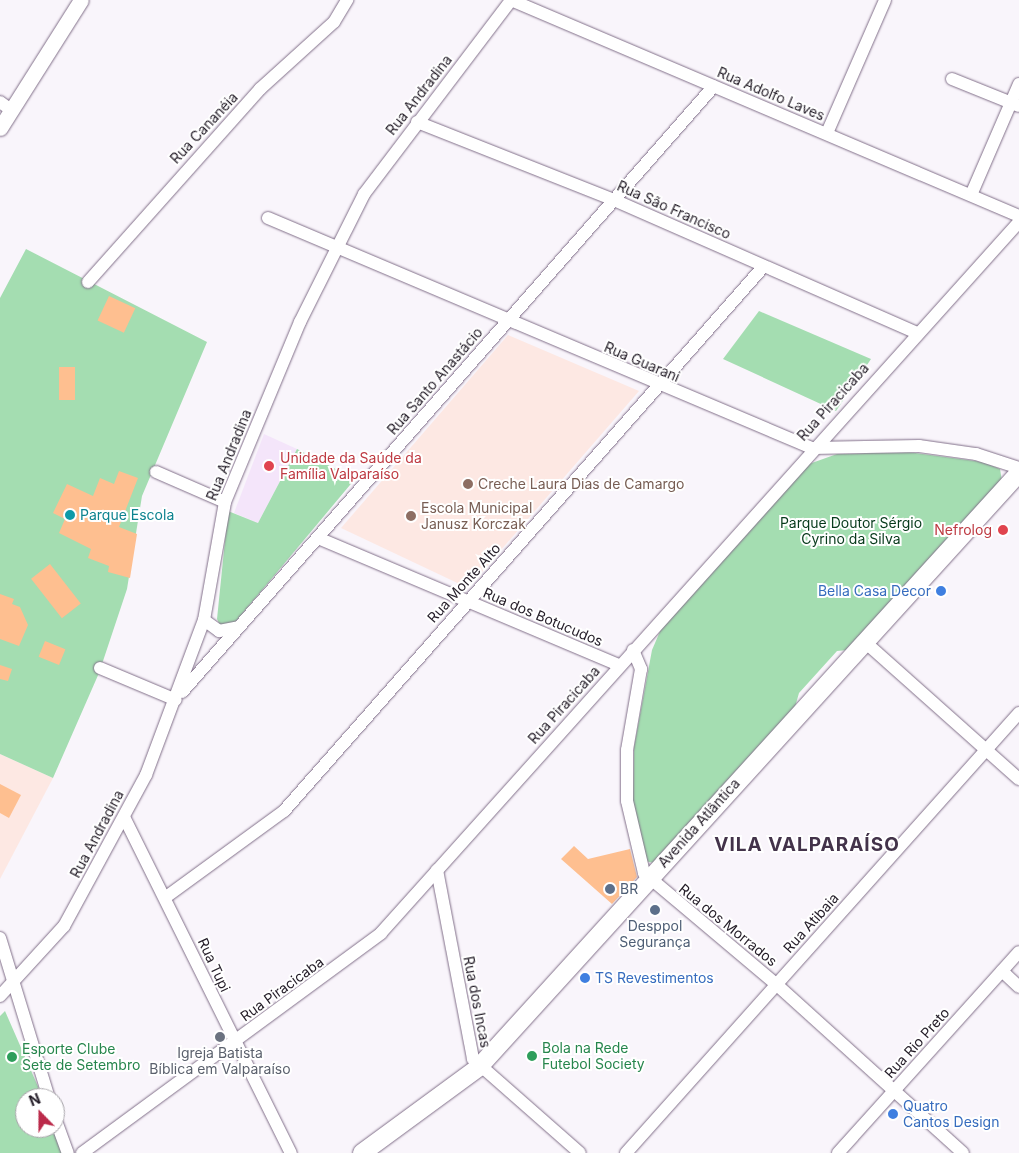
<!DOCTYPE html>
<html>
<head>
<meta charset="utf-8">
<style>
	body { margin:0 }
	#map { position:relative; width:1019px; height:1153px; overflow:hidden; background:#f9f5fb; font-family:Inter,sans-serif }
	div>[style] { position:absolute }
	.built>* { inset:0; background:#f4e5fa }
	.education>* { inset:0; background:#fde8e3 }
	.green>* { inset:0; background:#a4ddb1 }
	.building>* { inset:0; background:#febf90; transform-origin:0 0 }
	.roads { filter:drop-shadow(0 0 1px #816f89) drop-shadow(0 0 1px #816f89) }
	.minor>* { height:12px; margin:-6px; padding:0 6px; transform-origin:6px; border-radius:6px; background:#fff }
	.tertiary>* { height:15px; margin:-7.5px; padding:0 7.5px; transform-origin:7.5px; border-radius:7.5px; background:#fff }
	.secondary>* { height:18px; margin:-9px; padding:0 9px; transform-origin:9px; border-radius:9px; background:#fff }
	.dots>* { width:14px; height:14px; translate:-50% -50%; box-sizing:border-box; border:2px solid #fff; border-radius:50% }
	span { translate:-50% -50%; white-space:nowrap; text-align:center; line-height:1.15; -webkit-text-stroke:4px #fff; paint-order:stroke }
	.street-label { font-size:14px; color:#231c27 }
	.health-label { font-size:14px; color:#be3a42 }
	.left { translate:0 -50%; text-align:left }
	.right { translate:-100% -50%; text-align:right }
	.education-label { font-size:14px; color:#785e54 }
	.culture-label { font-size:14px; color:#0d838f }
	.park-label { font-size:14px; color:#073a1b }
	.shop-label { font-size:14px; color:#366cbe }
	.service-label { font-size:14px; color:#4e5e75 }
	.leisure-label { font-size:14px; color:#27864d }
	.worship-label { font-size:14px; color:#5b616d }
	.district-label { font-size:19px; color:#43334a; font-weight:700; letter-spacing:1px }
	.north { position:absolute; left:15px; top:1088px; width:50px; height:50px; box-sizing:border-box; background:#fff; border:1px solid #a7a4a9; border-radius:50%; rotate:338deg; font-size:14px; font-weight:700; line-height:20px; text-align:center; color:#231c27 }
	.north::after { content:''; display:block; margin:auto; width:18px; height:22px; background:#bb2a4a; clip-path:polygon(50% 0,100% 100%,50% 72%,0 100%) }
</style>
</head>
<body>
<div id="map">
	<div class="built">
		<i style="clip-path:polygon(264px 434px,297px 449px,258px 523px,234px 513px)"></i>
	</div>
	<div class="education">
		<i style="clip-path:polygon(508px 335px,639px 391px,468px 588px,341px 528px)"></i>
		<i style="clip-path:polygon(0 754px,53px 778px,0 879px)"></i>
	</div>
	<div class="green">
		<i style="clip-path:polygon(26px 249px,207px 342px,142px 496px,127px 589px,99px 673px,53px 778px,0 754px,0 298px)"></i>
		<i style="clip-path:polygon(759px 311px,871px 359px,836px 411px,723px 359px)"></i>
		<i style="clip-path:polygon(297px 449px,355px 479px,232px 626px,220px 625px,217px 619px,228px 511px,258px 523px)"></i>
		<i style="clip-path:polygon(908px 452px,983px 462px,1000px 469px,1002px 481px,848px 650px,837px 651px,799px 693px,795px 707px,654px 863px,645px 861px,633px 802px,634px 747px,652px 650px,661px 629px,809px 464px,837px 454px)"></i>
		<i style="clip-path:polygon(5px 1011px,43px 1098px,25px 1098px,25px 1128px,55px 1128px,66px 1153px,0 1153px,0 1016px)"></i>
	</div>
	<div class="building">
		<i style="left:109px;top:296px;width:29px;height:27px;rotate:25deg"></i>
		<i style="left:59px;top:367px;width:16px;height:33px"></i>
		<i style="clip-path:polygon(119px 471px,138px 478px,119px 527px,137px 534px,130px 578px,108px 572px,109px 566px,88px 558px,91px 549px,59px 533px,65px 519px,53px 513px,67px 484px,93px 496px,100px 478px,114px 484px)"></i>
		<i style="left:50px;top:564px;width:50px;height:24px;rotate:52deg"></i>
		<i style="clip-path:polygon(0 594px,14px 599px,12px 604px,20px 607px,28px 625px,19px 646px,0 639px)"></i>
		<i style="left:45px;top:641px;width:22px;height:17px;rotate:22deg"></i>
		<i style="clip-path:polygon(0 665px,12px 669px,8px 681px,0 679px)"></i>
		<i style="clip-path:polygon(0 784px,21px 795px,9px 818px,0 813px)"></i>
		<i style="clip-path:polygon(574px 846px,588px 859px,630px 849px,637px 877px,612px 904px,561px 859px)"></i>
	</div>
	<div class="roads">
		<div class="minor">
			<i style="left:511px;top:0;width:552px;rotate:23.04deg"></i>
			<i style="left:952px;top:79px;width:72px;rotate:21.9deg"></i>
			<i style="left:0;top:102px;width:14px;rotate:36deg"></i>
			<i style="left:417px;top:122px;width:212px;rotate:21.6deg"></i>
			<i style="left:614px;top:200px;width:331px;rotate:23.7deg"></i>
			<i style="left:827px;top:133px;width:145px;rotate:-66.4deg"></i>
			<i style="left:971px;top:195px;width:121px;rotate:-66.6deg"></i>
			<i style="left:268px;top:218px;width:591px;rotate:22.92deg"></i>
			<i style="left:812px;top:448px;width:107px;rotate:-1.1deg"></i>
			<i style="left:919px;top:446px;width:58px;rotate:8deg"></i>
			<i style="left:976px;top:454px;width:45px;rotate:18deg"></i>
			<i style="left:88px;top:282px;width:259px;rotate:-48.3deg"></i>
			<i style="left:260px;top:89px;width:100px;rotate:-42.2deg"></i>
			<i style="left:334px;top:22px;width:26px;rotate:-59deg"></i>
			<i style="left:156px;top:472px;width:75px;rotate:23.5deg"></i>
			<i style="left:318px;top:538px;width:327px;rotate:22.9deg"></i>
			<i style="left:204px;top:620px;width:19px;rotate:36deg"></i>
			<i style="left:219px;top:631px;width:20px;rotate:-11deg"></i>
			<i style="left:865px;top:642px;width:206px;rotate:41.7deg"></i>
			<i style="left:633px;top:650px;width:21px;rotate:67deg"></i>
			<i style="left:641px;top:669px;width:82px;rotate:99.8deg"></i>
			<i style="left:627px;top:750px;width:51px;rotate:90deg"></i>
			<i style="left:627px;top:801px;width:74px;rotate:76.7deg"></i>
			<i style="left:644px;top:873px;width:172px;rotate:40.1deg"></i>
			<i style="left:776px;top:984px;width:252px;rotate:42.1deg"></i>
			<i style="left:100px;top:668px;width:82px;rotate:22.8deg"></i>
			<i style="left:182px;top:692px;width:806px;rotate:-48.72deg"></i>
			<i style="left:124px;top:817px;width:375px;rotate:63.6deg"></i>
			<i style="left:437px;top:870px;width:192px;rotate:79.2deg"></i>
			<i style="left:473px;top:1059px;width:142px;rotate:41.3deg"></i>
			<i style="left:166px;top:897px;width:146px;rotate:-36.1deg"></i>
			<i style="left:284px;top:811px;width:726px;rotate:-48.63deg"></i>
			<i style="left:0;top:938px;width:167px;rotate:73deg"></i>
			<i style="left:1002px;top:971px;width:23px;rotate:43deg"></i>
			<i style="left:0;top:996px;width:95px;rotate:-47.6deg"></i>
			<i style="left:64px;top:926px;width:172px;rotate:-61.5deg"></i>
			<i style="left:146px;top:775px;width:165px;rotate:-69.5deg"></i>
			<i style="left:204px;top:620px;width:120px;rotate:-79.9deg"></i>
			<i style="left:225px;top:502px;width:195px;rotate:-67.4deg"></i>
			<i style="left:300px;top:322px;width:143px;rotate:-63.4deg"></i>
			<i style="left:364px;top:194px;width:243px;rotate:-52.8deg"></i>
			<i style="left:55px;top:1118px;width:37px;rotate:70deg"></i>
			<i style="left:82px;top:1153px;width:371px;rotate:-36.3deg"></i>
			<i style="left:381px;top:933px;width:955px;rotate:-48.1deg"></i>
			<i style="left:626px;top:1153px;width:590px;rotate:-48.23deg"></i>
			<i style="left:838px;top:1153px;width:270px;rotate:-48deg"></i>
		</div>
		<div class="tertiary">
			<i style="left:0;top:128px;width:151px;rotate:-57.7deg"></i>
		</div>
		<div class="secondary">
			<i style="left:362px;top:1153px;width:145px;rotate:-36.3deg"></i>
			<i style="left:479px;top:1067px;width:803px;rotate:-47.73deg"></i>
		</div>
	</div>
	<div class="dots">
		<i style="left:269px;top:466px;background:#e0444e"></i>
		<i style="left:468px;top:484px;background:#8d6e63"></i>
		<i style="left:70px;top:515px;background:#0f9aa8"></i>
		<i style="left:411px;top:516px;background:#8d6e63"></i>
		<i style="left:1003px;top:530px;background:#e0444e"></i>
		<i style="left:941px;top:591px;background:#3f7fe0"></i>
		<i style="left:610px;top:889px;background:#5c6f8a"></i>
		<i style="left:655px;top:910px;background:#5c6f8a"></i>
		<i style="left:585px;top:978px;background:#3f7fe0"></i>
		<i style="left:220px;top:1037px;background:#6b7280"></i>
		<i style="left:532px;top:1056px;background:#2e9e5b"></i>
		<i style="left:12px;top:1057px;background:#2e9e5b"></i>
		<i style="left:893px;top:1114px;background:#3f7fe0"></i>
	</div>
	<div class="street-label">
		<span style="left:771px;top:94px;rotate:23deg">Rua Adolfo Laves</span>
		<span style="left:419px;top:95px;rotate:-52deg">Rua Andradina</span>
		<span style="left:204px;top:128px;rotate:-47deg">Rua Cananéia</span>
		<span style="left:674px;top:210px;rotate:24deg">Rua São Francisco</span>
		<span style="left:642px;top:362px;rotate:23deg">Rua Guarani</span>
		<span style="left:435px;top:381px;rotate:-49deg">Rua Santo Anastácio</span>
		<span style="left:833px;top:402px;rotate:-48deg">Rua Piracicaba</span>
		<span style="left:229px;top:455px;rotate:-68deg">Rua Andradina</span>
		<span style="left:464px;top:583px;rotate:-48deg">Rua Monte Alto</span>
		<span style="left:543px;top:617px;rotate:23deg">Rua dos Botucudos</span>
		<span style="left:564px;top:705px;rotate:-48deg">Rua Piracicaba</span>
		<span style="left:699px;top:823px;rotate:-48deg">Avenida Atlântica</span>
		<span style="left:97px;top:834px;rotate:-62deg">Rua Andradina</span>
		<span style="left:811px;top:923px;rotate:-48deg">Rua Atibaia</span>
		<span style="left:728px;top:925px;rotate:39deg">Rua dos Morrados</span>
		<span style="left:214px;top:965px;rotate:65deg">Rua Tupi</span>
		<span style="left:282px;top:989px;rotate:-36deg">Rua Piracicaba</span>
		<span style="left:477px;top:1002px;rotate:79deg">Rua dos Incas</span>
		<span style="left:917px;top:1043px;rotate:-48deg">Rua Rio Preto</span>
	</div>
	<div class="health-label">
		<span class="left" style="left:280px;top:466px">Unidade da Saúde da<br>Família Valparaíso</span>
		<span class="right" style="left:992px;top:530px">Nefrolog</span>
	</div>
	<div class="education-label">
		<span class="left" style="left:478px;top:484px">Creche Laura Dias de Camargo</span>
		<span class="left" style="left:421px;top:516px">Escola Municipal<br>Janusz Korczak</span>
	</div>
	<div class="culture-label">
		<span class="left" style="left:80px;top:515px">Parque Escola</span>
	</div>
	<div class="park-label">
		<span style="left:851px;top:531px">Parque Doutor Sérgio<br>Cyrino da Silva</span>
	</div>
	<div class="shop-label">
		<span class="right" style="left:931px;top:591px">Bella Casa Decor</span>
		<span class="left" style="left:595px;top:978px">TS Revestimentos</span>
		<span class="left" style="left:903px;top:1114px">Quatro<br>Cantos Design</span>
	</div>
	<div class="service-label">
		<span class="left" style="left:620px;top:889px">BR</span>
		<span style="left:655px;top:934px">Desppol<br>Segurança</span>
	</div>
	<div class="leisure-label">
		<span class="left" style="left:542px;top:1056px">Bola na Rede<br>Futebol Society</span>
		<span class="left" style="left:22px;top:1057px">Esporte Clube<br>Sete de Setembro</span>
	</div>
	<div class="worship-label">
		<span style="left:220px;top:1061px">Igreja Batista<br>Bíblica em Valparaíso</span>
	</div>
	<div class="district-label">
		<span style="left:807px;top:845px">VILA VALPARAÍSO</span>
	</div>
	<div class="north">N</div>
</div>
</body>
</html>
